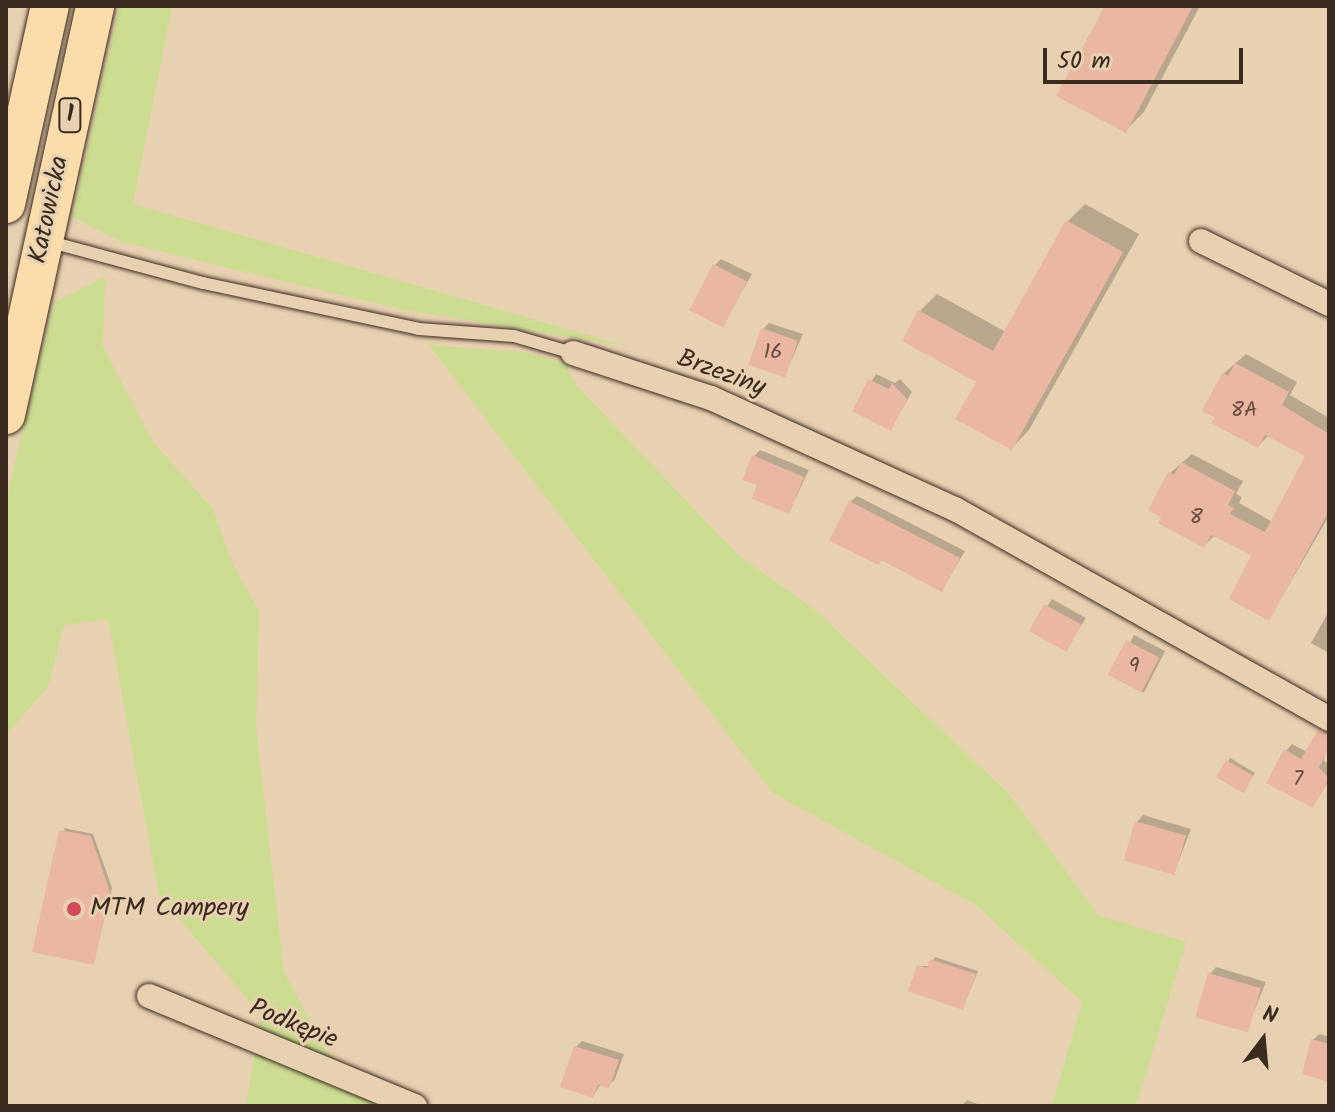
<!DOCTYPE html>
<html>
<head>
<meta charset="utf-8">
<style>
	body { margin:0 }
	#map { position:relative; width:1335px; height:1112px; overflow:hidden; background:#e8d1b1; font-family:Kalam,sans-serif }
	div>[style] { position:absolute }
	.green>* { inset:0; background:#ccdd91 }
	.shadow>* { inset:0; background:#0003; transform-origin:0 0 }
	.building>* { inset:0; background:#eab7a2; transform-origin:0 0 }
	.roads { filter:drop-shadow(0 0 2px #3b2a1e) drop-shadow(0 0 2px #3b2a1e) }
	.lane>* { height:12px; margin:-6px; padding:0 6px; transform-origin:6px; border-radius:6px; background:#e8d1b1 }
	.street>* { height:24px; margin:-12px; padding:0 12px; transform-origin:12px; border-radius:12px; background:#e8d1b1 }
	.primary>* { height:38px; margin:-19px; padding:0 19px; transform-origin:19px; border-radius:19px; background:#fbddab }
	.dots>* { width:22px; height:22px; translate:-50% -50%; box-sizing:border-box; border:4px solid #e8d1b1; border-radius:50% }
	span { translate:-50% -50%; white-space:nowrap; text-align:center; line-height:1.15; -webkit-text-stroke:6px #e8d1b1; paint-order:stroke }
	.number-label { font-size:22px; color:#674d3f }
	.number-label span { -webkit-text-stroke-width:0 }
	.shield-label span { padding:2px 6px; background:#e8d1b1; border:2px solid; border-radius:6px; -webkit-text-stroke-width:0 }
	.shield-label { font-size:24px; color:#3b2a1e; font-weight:700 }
	.street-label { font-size:26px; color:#3b2a1e }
	.poi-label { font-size:26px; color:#3b2a1e }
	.left { translate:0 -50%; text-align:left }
	.frame { position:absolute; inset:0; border:8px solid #3b2a1e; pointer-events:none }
	.north { position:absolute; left:1223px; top:1000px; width:80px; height:80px; -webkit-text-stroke:6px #e8d1b1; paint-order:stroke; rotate:16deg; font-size:22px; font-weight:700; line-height:32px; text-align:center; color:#3b2a1e }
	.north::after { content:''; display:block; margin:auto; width:28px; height:36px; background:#3b2a1e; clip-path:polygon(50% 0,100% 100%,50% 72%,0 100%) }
	.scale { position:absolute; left:1043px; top:48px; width:200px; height:36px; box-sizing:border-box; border:4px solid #3b2a1e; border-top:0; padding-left:10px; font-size:24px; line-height:28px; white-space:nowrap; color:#3b2a1e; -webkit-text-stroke:6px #e8d1b1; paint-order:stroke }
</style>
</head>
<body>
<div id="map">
	<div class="green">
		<i style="clip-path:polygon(119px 6px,172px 6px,133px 204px,630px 347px,399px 309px,122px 242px,72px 217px)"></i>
		<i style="clip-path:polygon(105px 277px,103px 347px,153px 442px,213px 509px,232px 563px,259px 610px,256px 728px,284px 972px,325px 1049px,382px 1106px,246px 1106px,261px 1015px,159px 895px,108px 619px,64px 625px,48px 687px,6px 735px,6px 502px,16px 458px,54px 302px)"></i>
		<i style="clip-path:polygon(429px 345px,524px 352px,565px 363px,576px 385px,737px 554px,815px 610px,1009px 794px,1098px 915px,1186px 942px,1136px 1106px,1052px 1106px,1082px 1002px,976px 905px,773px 793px)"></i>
	</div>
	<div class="shadow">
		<i style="clip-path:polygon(1107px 6px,1200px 6px,1144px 112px,1125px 131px)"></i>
		<i style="clip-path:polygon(1085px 204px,1139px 234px,1029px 430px,1012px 448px,979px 381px,920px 311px,937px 294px,1006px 332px,1068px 221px)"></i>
		<i style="clip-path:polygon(721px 259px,752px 274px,723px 325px,715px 265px)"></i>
		<i style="clip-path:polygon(769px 323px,803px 334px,784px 377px,763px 329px)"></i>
		<i style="clip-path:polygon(1246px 354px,1297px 382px,1290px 395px,1329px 418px,1329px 516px,1269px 619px,1253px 555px,1215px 535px,1204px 546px,1169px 474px,1192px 454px,1243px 481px,1236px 494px,1242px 497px,1239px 503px,1273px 522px,1307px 455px,1269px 435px,1258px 446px,1223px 374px)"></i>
		<i style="clip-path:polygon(876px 374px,895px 383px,900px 379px,912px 392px,890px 429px,854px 410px)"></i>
		<i style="clip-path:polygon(760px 450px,809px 470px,789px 512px,760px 484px,754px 456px)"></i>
		<i style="clip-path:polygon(857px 496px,965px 551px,942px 590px,883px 558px,878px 563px,850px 502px)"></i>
		<i style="clip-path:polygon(1052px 599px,1086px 618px,1066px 649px,1031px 630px)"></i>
		<i style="clip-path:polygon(1329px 611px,1329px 653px,1311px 643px)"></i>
		<i style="left:1134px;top:635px;width:35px;height:47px;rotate:27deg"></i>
		<i style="clip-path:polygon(1329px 725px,1324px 761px,1329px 764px,1329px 780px,1313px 806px,1286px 751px,1292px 744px,1307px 752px)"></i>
		<i style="clip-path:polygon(1230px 758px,1255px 773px,1245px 788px,1218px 776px)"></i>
		<i style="clip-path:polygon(1143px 815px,1191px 829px,1174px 873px,1137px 822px)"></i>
		<i style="clip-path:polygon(64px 828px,93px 834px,112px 888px,93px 963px)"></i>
		<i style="clip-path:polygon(935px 957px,978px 971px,963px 1008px,919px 966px,930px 966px)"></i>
		<i style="clip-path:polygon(1216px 967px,1266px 982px,1246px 1031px,1210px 974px)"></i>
		<i style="clip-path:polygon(1319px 1034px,1329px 1037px,1329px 1080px,1313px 1040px)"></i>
		<i style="clip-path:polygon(582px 1041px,624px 1054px,615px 1079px,608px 1086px,601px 1084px,593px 1096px,576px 1047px)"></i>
		<i style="clip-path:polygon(967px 1100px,983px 1106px,962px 1106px)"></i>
	</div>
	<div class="building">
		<i style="clip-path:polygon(1105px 6px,1193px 6px,1126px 133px,1056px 96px)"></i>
		<i style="clip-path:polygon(1066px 220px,1123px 252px,1012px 450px,955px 419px,976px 382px,902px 341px,918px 310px,993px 351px)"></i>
		<i style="left:713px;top:264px;width:38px;height:52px;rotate:27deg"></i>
		<i style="left:761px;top:328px;width:39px;height:39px;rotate:19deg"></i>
		<i style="clip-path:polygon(1235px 363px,1289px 392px,1282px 405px,1329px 434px,1329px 511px,1269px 621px,1229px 599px,1251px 555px,1211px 535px,1204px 548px,1158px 523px,1161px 517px,1148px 510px,1168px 472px,1174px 475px,1181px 462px,1235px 491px,1228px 505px,1234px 508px,1230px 514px,1265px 532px,1305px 456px,1265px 435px,1258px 448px,1211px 423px,1215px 418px,1202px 411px,1222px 373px,1228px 376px)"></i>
		<i style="clip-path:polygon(868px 379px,889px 389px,892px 383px,907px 399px,891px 431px,852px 411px)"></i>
		<i style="clip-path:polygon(752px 455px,804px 477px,789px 514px,752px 499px,757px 485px,742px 480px)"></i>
		<i style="clip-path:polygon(849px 501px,960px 558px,942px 592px,881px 560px,879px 565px,829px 541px)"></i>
		<i style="left:1044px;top:604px;width:43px;height:31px;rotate:29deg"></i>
		<i style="left:1126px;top:640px;width:38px;height:39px;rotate:28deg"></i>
		<i style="clip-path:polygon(1318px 730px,1329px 734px,1329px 748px,1319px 768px,1329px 778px,1313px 808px,1266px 783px,1284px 749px,1301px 759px)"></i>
		<i style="left:1226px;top:760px;width:32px;height:20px;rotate:30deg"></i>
		<i style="left:1135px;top:821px;width:53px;height:41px;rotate:16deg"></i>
		<i style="clip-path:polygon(59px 830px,91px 836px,110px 892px,94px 965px,32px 952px)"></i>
		<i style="clip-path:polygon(930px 959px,976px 974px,963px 1010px,908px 991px,917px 965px,927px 968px)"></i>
		<i style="left:1208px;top:973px;width:55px;height:46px;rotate:16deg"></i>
		<i style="clip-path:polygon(1311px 1039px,1329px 1044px,1329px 1082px,1302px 1074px)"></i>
		<i style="clip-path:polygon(574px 1046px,619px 1060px,609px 1088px,598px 1085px,593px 1098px,560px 1087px)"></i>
	</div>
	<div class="roads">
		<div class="lane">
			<i style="left:52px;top:238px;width:8px;rotate:45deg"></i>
			<i style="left:58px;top:244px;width:150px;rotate:15.1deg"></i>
			<i style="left:203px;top:283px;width:221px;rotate:12deg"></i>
			<i style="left:419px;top:329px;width:95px;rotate:4.2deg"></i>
			<i style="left:514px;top:336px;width:61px;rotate:16.1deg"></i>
		</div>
		<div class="street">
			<i style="left:1201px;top:241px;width:143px;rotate:26.2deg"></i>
			<i style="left:573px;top:353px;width:145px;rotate:18.1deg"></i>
			<i style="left:711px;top:398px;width:268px;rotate:24.5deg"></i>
			<i style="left:955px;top:509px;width:429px;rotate:29.3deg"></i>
			<i style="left:149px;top:996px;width:288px;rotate:22.5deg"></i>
		</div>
		<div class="primary">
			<i style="left:6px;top:204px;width:203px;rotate:-77.5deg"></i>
			<i style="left:6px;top:415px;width:419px;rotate:-77.7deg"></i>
		</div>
	</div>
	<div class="dots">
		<i style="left:74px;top:909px;background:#d1495b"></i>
	</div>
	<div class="number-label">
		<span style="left:773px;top:353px">16</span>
		<span style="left:1244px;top:411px">8A</span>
		<span style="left:1196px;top:518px">8</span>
		<span style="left:1134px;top:667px">9</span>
		<span style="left:1298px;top:780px">7</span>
	</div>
	<div class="shield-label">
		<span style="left:70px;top:115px">1</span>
	</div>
	<div class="street-label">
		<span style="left:50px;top:210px;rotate:-78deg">Katowicka</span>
		<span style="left:721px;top:374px;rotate:20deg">Brzeziny</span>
		<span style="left:293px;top:1025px;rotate:22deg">Podkępie</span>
	</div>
	<div class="poi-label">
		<span class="left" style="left:90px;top:909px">MTM Campery</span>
	</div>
	<div class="frame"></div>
	<div class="north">N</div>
	<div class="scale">50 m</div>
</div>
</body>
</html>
